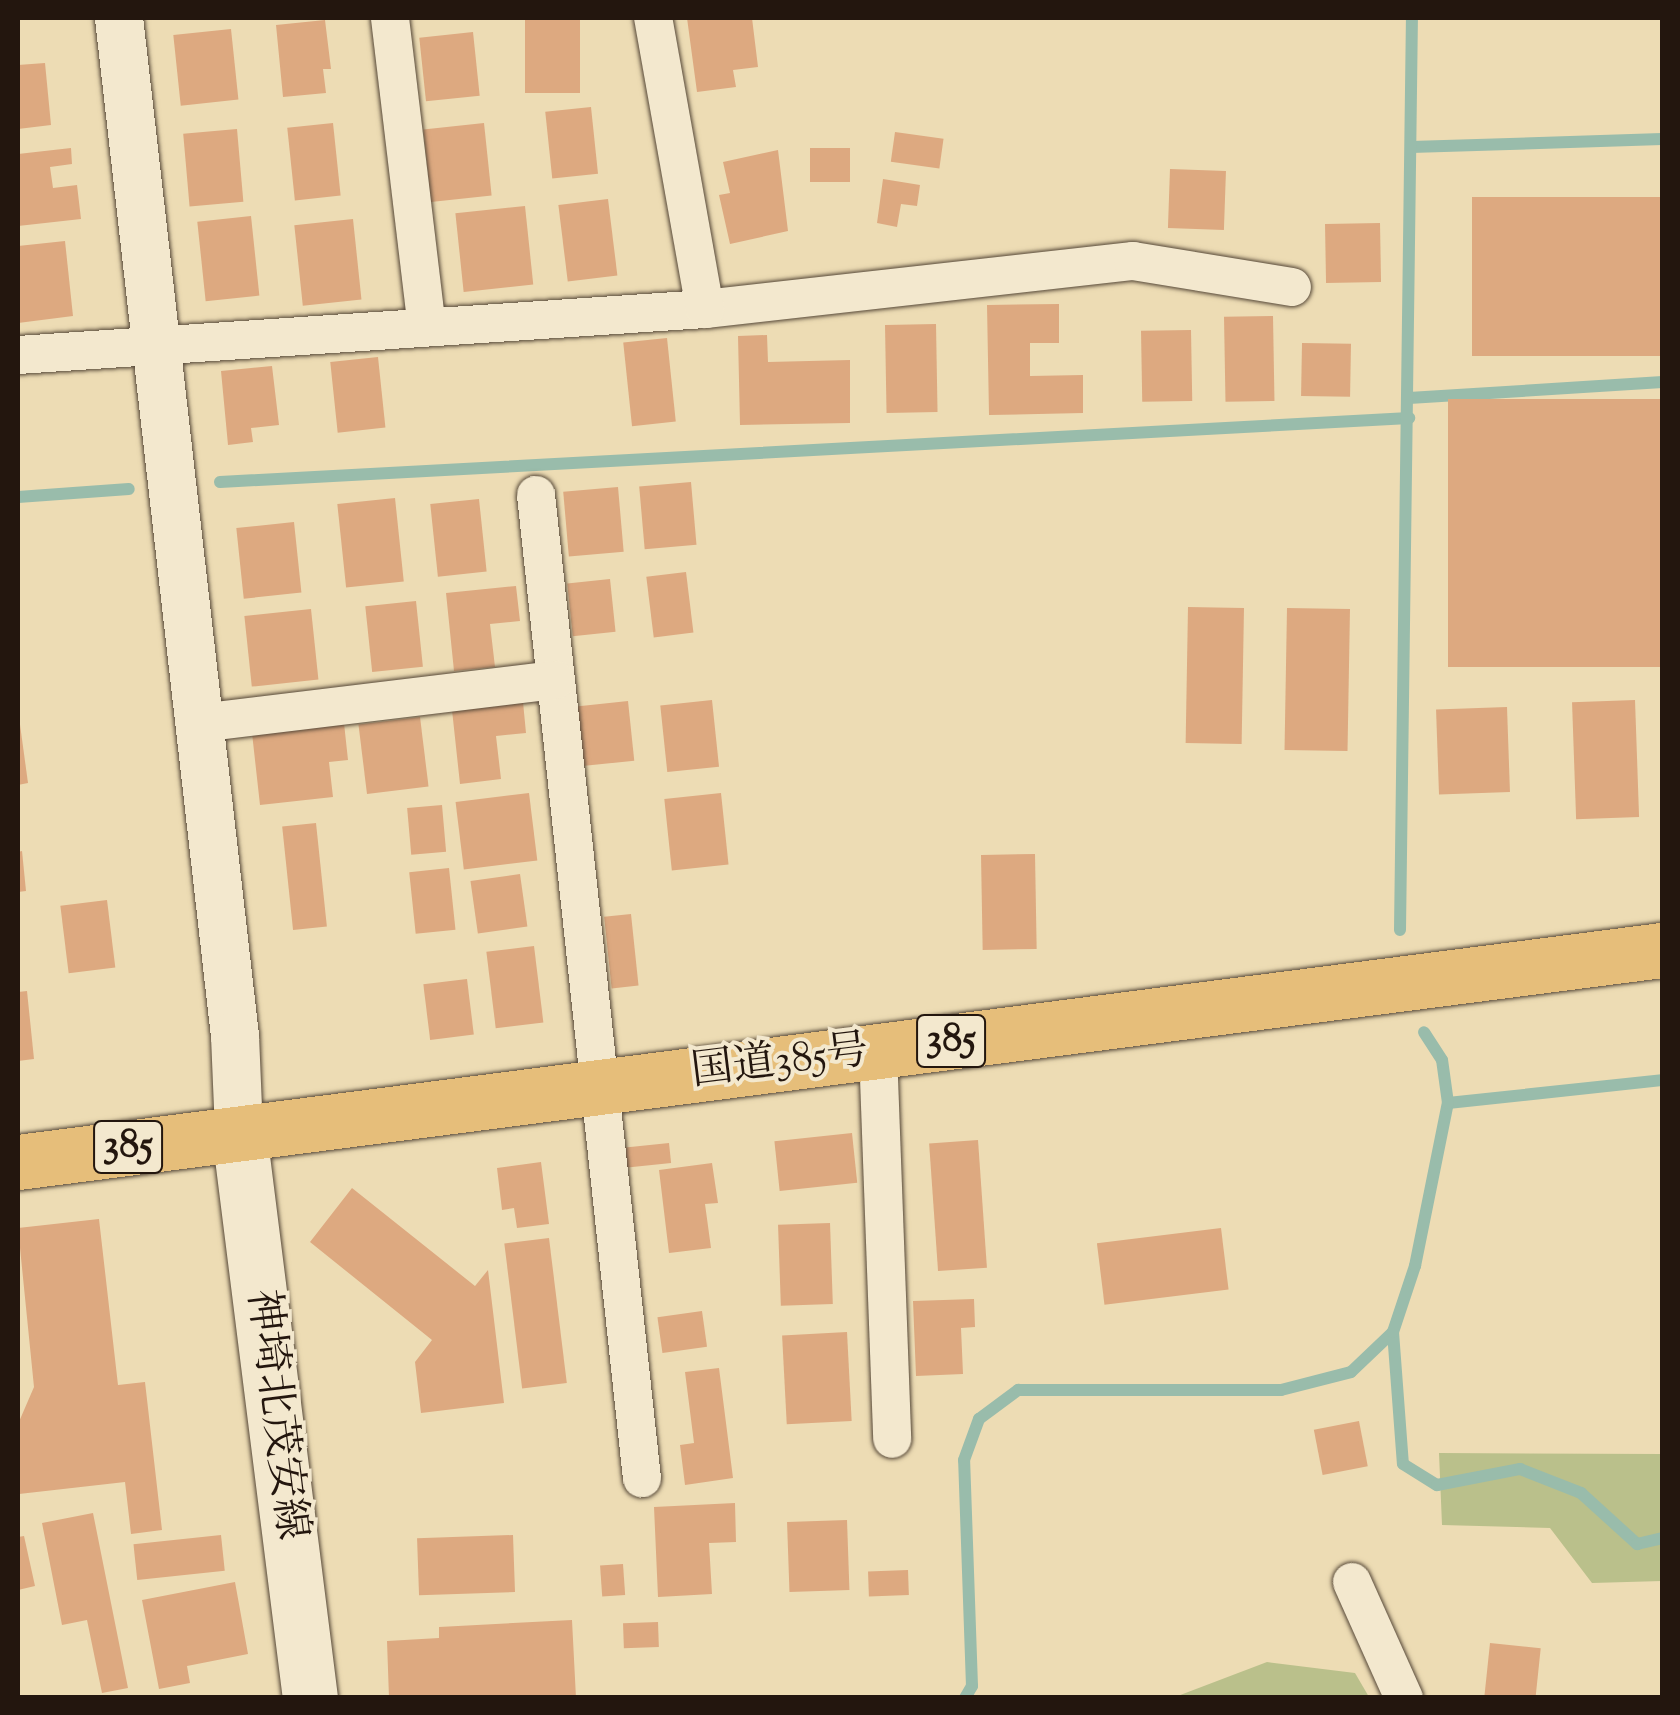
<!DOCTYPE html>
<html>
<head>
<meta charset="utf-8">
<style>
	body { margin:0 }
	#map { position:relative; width:1680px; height:1715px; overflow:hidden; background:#eddcb4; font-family:"Sorts Mill Goudy","Noto Serif JP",serif }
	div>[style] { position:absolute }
	.green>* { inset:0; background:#bac08b }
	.stream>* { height:12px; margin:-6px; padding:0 6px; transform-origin:6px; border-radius:6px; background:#99bcab }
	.building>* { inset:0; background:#dda980; transform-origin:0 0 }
	.roads { filter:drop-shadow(0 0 2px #564838) drop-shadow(0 0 2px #564838) }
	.minor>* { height:38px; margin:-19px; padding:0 19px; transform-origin:19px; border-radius:19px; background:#f3e8ce }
	.tertiary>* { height:48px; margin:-24px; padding:0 24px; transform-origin:24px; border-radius:24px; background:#f3e8ce }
	.secondary>* { height:55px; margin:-27.5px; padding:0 27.5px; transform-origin:27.5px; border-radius:27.5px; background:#f3e8ce }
	.trunk>* { height:55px; margin:-27.5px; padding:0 27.5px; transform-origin:27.5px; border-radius:27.5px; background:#e6be7a }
	span { translate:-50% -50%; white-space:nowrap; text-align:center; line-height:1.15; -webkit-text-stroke:8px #f3e8ce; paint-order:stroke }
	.shield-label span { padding:2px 8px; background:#f3e8ce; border:2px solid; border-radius:8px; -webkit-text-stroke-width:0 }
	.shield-label { font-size:40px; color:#23160e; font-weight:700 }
	.street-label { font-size:42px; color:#23160e }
	.frame { position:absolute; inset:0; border:20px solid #23160e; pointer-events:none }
</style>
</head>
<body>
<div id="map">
	<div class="green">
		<i style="clip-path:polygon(1439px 1453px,1662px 1454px,1662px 1581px,1592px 1583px,1550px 1528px,1442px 1525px)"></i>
		<i style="clip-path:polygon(1267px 1662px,1355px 1673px,1369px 1697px,1175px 1697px)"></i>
	</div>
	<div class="stream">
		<i style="left:1411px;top:147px;width:251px;rotate:-1.8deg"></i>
		<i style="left:1409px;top:398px;width:254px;rotate:-3.6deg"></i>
		<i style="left:220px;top:482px;width:1191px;rotate:-3.08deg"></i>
		<i style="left:18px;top:497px;width:111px;rotate:-4.1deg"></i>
		<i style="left:1400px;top:930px;width:912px;rotate:-89.25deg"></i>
		<i style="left:1448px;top:1103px;width:215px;rotate:-6.1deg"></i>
		<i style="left:1393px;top:1332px;width:132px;rotate:85.7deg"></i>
		<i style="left:1403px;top:1464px;width:40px;rotate:32deg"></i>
		<i style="left:1437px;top:1485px;width:85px;rotate:-10.9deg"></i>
		<i style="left:1520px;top:1469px;width:66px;rotate:21.5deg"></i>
		<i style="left:1581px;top:1493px;width:76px;rotate:42.3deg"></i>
		<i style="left:1637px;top:1544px;width:26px;rotate:-13deg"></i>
		<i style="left:965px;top:1698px;width:14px;rotate:-60deg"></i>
		<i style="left:972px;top:1686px;width:226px;rotate:-92deg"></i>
		<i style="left:964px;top:1460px;width:44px;rotate:-69.9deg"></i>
		<i style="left:979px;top:1419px;width:49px;rotate:-36.6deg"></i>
		<i style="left:1018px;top:1390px;width:263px"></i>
		<i style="left:1281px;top:1390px;width:72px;rotate:-14.4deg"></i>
		<i style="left:1351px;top:1372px;width:58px;rotate:-43.6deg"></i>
		<i style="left:1393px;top:1332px;width:70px;rotate:-71.6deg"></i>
		<i style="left:1415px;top:1266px;width:166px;rotate:-78.6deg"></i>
		<i style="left:1448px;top:1103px;width:43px;rotate:-97.9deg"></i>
		<i style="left:1442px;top:1060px;width:33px;rotate:-123deg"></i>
	</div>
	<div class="building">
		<i style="left:525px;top:18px;width:55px;height:75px"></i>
		<i style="clip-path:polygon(687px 18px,752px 18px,758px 67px,733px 70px,736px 87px,697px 92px)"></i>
		<i style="clip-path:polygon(325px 20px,331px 69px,323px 69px,326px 93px,283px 97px,276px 25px)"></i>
		<i style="left:231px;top:29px;width:71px;height:58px;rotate:84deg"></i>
		<i style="left:473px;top:32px;width:64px;height:54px;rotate:84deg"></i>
		<i style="clip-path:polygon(45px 63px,51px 125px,18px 129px,18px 65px)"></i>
		<i style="left:591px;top:107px;width:67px;height:46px;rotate:84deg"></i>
		<i style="left:333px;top:123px;width:73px;height:46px;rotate:84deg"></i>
		<i style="left:484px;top:123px;width:73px;height:61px;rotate:84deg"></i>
		<i style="left:237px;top:129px;width:73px;height:54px;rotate:85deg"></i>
		<i style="left:895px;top:132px;width:49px;height:30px;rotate:8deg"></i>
		<i style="clip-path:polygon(71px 148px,72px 164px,50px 167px,53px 188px,77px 185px,81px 219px,18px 226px,18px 154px)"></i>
		<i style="left:850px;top:148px;width:34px;height:40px;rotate:90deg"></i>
		<i style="clip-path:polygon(778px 150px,788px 231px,730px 244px,719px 195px,730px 193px,723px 162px)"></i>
		<i style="left:1170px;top:169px;width:56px;height:59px;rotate:2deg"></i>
		<i style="clip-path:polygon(883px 179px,920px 185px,917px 206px,901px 204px,897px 227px,877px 223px)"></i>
		<i style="left:1662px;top:197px;width:159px;height:190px;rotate:90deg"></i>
		<i style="left:608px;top:199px;width:77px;height:50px;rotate:83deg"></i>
		<i style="left:525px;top:206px;width:79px;height:70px;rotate:84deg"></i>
		<i style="left:251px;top:216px;width:80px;height:54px;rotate:84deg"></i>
		<i style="left:353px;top:219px;width:81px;height:59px;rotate:84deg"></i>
		<i style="left:1380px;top:223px;width:59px;height:55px;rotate:89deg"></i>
		<i style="clip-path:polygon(65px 241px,73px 316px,18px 323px,18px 246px)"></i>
		<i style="clip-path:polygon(1059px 304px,1059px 343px,1030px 343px,1030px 376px,1083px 375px,1083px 413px,989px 415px,987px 305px)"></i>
		<i style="left:1273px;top:316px;width:85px;height:49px;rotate:89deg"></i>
		<i style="left:936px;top:324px;width:88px;height:51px;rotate:89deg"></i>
		<i style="left:1191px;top:330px;width:71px;height:50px;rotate:89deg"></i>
		<i style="clip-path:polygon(767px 335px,768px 362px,850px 360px,850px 423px,740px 425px,738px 336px)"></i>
		<i style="left:667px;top:338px;width:84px;height:44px;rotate:84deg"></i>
		<i style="left:1302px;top:343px;width:49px;height:53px;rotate:1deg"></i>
		<i style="left:378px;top:357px;width:71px;height:48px;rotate:84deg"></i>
		<i style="clip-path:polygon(272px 366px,279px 425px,251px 428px,253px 442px,228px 445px,221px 371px)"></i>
		<i style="left:1662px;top:399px;width:268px;height:214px;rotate:90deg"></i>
		<i style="left:691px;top:482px;width:63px;height:52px;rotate:85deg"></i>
		<i style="left:618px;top:487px;width:65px;height:55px;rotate:85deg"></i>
		<i style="left:395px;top:498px;width:84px;height:58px;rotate:84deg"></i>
		<i style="left:479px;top:499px;width:73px;height:49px;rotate:84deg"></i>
		<i style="left:294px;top:522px;width:71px;height:58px;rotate:84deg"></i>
		<i style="left:686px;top:572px;width:61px;height:40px;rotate:83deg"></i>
		<i style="left:610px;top:579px;width:53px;height:43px;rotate:84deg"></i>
		<i style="clip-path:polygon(516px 586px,520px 621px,490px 624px,495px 667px,454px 671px,446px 593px)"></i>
		<i style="left:416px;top:601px;width:66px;height:51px;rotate:84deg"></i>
		<i style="left:1188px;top:607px;width:56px;height:136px;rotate:1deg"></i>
		<i style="left:1287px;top:608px;width:63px;height:142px;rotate:1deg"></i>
		<i style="left:311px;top:609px;width:71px;height:67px;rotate:84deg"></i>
		<i style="left:712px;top:700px;width:67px;height:52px;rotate:84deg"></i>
		<i style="left:1635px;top:700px;width:117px;height:63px;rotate:88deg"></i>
		<i style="left:628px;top:701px;width:60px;height:52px;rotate:84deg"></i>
		<i style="clip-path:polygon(523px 702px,526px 733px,496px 736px,501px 779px,460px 784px,452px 710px)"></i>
		<i style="left:1507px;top:707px;width:85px;height:71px;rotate:88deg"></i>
		<i style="clip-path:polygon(18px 710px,28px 783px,18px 785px)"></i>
		<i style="left:420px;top:717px;width:70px;height:62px;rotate:83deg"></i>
		<i style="clip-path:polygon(344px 723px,348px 760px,329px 762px,333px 797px,260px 805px,252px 733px)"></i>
		<i style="left:529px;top:793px;width:68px;height:74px;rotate:83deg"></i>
		<i style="left:721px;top:793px;width:72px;height:57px;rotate:84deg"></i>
		<i style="left:442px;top:805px;width:47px;height:35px;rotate:85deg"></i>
		<i style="left:316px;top:823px;width:104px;height:34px;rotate:84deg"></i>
		<i style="clip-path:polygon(22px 851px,26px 891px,18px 892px,18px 852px)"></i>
		<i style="left:1035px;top:854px;width:95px;height:54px;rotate:89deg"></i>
		<i style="left:449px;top:868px;width:62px;height:40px;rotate:84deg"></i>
		<i style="left:520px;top:874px;width:53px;height:50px;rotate:82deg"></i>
		<i style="left:107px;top:900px;width:68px;height:47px;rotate:83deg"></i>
		<i style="left:631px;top:914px;width:72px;height:27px;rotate:84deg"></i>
		<i style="left:534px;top:946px;width:77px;height:48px;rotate:83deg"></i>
		<i style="left:467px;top:979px;width:56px;height:44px;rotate:83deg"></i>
		<i style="clip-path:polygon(27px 991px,34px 1059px,18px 1061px,18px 992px)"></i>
		<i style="left:852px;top:1133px;width:50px;height:78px;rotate:84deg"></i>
		<i style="left:978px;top:1140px;width:128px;height:49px;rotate:86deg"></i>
		<i style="left:669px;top:1143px;width:20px;height:51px;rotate:84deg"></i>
		<i style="clip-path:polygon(541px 1162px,549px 1224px,517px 1228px,514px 1208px,502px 1210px,497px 1168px)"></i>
		<i style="clip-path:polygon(712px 1163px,718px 1203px,705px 1204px,711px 1248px,669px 1253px,659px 1170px)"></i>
		<i style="clip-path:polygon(352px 1188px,475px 1286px,488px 1270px,504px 1403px,421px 1413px,415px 1362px,432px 1340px,310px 1242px)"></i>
		<i style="clip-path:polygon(99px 1219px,118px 1385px,145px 1382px,162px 1530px,131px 1534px,125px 1482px,19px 1494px,18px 1424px,34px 1387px,18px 1228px)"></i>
		<i style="left:830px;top:1223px;width:81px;height:52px;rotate:88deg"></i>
		<i style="left:1221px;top:1228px;width:62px;height:125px;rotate:83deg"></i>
		<i style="left:549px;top:1238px;width:146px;height:45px;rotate:83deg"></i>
		<i style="clip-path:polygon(974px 1299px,975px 1327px,961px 1328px,963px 1374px,916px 1376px,913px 1301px)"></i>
		<i style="left:702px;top:1311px;width:36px;height:45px;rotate:82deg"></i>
		<i style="left:847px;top:1332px;width:89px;height:65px;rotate:87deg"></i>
		<i style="clip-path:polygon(719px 1368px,733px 1478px,685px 1485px,680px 1445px,694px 1443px,685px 1372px)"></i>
		<i style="left:1359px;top:1421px;width:46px;height:46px;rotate:79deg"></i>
		<i style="clip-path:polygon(735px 1503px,736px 1542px,709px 1543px,712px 1594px,658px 1597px,654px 1507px)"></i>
		<i style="clip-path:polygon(93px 1513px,128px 1688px,102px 1693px,87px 1620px,62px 1625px,42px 1523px)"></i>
		<i style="left:847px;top:1520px;width:70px;height:60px;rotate:88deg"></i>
		<i style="left:221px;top:1535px;width:36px;height:88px;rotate:84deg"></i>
		<i style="left:513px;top:1535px;width:57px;height:96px;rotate:88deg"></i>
		<i style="clip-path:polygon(24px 1536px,35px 1586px,18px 1590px,18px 1537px)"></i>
		<i style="left:623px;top:1564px;width:31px;height:23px;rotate:86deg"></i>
		<i style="left:908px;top:1570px;width:25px;height:40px;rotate:88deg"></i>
		<i style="clip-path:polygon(235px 1582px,248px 1654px,187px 1666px,190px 1683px,159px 1689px,142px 1600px)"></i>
		<i style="clip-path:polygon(572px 1620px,576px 1698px,389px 1698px,387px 1641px,439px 1638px,439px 1627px)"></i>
		<i style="left:658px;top:1622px;width:25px;height:35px;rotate:88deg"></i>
		<i style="left:1490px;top:1643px;width:51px;height:55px;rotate:6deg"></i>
	</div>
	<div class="roads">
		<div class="minor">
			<i style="left:390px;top:18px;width:311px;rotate:83.2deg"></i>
			<i style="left:705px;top:309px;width:431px;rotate:-6.4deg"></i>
			<i style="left:1133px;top:261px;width:161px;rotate:9.3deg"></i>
			<i style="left:18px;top:355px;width:689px;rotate:-3.83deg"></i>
			<i style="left:705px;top:309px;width:296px;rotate:-100.1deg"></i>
			<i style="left:536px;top:495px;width:989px;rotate:83.85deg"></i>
			<i style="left:199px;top:723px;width:359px;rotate:-6.9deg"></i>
			<i style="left:878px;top:1051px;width:388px;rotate:87.9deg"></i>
			<i style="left:1352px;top:1582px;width:127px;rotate:65.9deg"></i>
		</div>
		<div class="tertiary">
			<i style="left:119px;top:18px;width:1025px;rotate:83.5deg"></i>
			<i style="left:235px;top:1036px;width:97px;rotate:87.6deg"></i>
		</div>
		<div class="secondary">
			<i style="left:239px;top:1133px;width:569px;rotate:82.84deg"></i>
		</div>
		<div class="trunk">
			<i style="left:18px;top:1162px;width:1658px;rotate:-7.35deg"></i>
		</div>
	</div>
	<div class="shield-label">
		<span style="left:951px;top:1041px">385</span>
		<span style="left:128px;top:1147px">385</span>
	</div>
	<div class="street-label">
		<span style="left:780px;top:1063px;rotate:-7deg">国道385号</span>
		<span style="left:275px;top:1415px;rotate:83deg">神埼北茂安線</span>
	</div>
	<div class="frame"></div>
</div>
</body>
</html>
